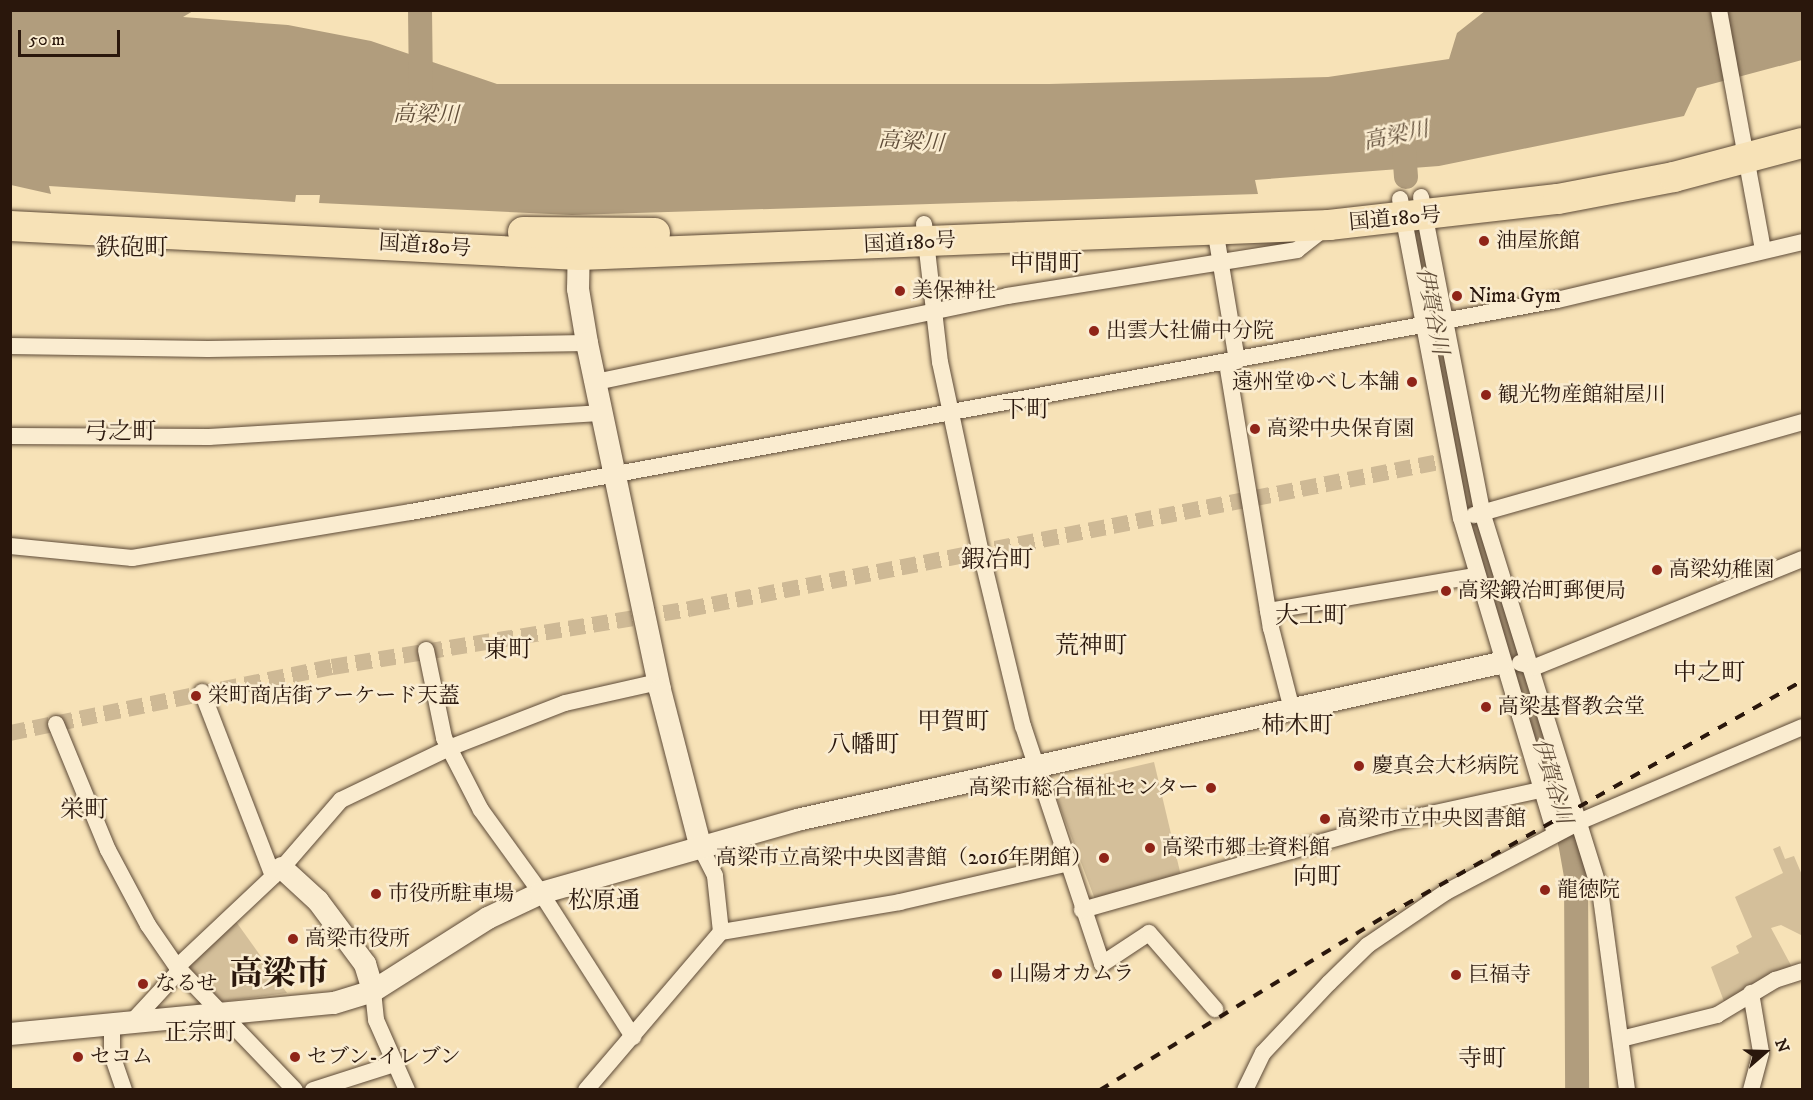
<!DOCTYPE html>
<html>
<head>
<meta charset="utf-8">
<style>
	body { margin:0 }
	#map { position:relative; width:1813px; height:1100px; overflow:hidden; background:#f7e2b7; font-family:"IM FELL DW Pica","Noto Serif JP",serif }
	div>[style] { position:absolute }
	.green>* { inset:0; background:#d4bf9a }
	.water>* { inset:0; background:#b19d7d }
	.river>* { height:24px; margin:-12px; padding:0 12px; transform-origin:12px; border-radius:12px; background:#b19d7d }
	.street-tunnel>* { height:16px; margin-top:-8px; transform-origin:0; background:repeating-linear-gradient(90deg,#ceb995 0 16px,transparent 0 24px) }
	.roads { filter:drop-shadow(0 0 2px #5d4a37) drop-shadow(0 0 2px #5d4a37) }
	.street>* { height:16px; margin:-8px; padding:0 8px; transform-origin:8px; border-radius:8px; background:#faecd0 }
	.secondary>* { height:22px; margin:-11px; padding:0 11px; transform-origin:11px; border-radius:11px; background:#faecd0 }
	.highway>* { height:30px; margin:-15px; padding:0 15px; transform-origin:15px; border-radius:15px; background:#f7e2b7 }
	.rail>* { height:4px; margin-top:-2px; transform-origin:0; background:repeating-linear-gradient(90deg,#2a170c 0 10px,transparent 0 20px) }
	.dots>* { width:16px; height:16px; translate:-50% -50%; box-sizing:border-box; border:3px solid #faecd0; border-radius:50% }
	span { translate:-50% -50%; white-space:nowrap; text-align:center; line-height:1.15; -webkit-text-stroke:5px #faecd0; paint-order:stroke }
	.street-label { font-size:21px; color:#2a170c }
	.poi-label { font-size:21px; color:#2a170c }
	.left { translate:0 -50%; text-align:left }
	.right { translate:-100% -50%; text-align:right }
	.water-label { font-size:22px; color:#604d39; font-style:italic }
	.quarter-label { font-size:24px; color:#2a170c }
	.town-label { font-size:33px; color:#2a170c; font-weight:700 }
	.frame { position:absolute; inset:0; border:12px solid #2a170c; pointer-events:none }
	.north { position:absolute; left:1735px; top:1022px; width:60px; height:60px; -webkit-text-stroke:4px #faecd0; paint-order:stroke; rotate:70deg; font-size:16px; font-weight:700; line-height:24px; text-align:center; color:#2a170c }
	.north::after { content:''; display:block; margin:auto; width:21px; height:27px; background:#2a170c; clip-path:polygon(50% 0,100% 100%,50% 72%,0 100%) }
	.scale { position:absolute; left:18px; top:30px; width:102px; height:27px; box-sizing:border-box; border:3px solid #2a170c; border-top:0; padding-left:8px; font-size:18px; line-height:21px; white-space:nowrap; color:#2a170c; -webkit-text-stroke:4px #faecd0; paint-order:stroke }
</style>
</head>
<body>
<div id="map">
	<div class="green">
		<i style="clip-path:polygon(1154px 762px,1181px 876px,1096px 902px,1052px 786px)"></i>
		<i style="clip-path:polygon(1780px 846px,1785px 859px,1794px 856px,1802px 875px,1801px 935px,1781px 925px,1771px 928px,1794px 971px,1725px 1004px,1711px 967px,1739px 953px,1736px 946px,1752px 937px,1735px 897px,1783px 873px,1773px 849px)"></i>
		<i style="clip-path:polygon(232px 916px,287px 993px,220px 1002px,187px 970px,187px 962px)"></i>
	</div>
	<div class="water">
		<i style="clip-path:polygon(11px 11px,193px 11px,183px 17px,288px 25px,371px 41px,497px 84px,1049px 84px,1328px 77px,1449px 59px,1457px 33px,1485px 11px,1802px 11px,1802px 60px,1697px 88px,1684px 116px,1439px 166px,1255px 180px,1258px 194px,572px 215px,319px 203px,320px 195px,296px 195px,295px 202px,49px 186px,51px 194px,11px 185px)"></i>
	</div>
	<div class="river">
		<i style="left:420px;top:10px;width:77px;rotate:89.3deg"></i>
		<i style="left:1403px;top:137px;width:40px;rotate:85.7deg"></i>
		<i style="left:1417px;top:235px;width:268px;rotate:79deg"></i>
		<i style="left:1468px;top:498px;width:359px;rotate:73.5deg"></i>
		<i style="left:1570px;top:842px;width:34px;rotate:80deg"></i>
		<i style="left:1576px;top:875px;width:215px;rotate:89.7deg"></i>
	</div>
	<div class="street-tunnel">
		<i style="left:10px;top:733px;width:329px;rotate:-11.6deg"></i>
		<i style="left:332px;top:667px;width:362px;rotate:-9.2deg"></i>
		<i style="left:689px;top:609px;width:774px;rotate:-11.09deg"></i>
	</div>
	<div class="roads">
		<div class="street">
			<i style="left:1719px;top:10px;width:244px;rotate:79.6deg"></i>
			<i style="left:1421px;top:197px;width:321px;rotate:79deg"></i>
			<i style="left:1482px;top:512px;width:396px;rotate:72.7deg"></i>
			<i style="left:1600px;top:890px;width:202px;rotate:82.3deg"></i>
			<i style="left:1400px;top:199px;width:325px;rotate:79.2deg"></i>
			<i style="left:1461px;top:518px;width:330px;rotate:73.4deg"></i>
			<i style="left:924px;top:224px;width:139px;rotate:83.4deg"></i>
			<i style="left:940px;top:362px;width:195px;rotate:77.9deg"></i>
			<i style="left:981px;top:553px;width:178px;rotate:76.4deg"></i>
			<i style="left:1023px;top:726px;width:251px;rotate:71.6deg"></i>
			<i style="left:1102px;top:964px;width:56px;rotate:-33.4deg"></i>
			<i style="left:1149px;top:933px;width:101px;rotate:49deg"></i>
			<i style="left:1215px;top:229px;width:134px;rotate:80.5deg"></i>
			<i style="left:10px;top:346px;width:198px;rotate:0.9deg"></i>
			<i style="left:208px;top:349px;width:379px;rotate:-0.9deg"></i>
			<i style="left:1227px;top:363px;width:269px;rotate:80.6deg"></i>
			<i style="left:1271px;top:628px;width:85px;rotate:75.6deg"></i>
			<i style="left:596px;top:382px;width:420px;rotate:-11.8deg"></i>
			<i style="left:1007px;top:296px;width:294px;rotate:-9deg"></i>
			<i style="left:1297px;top:250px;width:39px;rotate:-38deg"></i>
			<i style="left:10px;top:436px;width:199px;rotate:0.3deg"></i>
			<i style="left:209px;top:437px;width:395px;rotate:-3.5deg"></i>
			<i style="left:1474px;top:515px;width:341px;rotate:-15.8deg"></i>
			<i style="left:10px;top:546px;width:123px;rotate:5.6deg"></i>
			<i style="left:132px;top:558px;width:283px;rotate:-9.4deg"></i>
			<i style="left:411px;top:512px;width:1165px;rotate:-10.48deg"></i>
			<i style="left:1557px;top:300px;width:252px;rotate:-13.3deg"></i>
			<i style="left:1268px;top:611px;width:211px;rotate:-9.6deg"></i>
			<i style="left:426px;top:650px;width:90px;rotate:78.4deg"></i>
			<i style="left:444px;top:738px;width:81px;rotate:62.8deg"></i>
			<i style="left:481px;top:810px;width:102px;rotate:54.1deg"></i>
			<i style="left:541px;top:893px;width:171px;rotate:57.4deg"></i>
			<i style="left:1520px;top:663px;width:16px;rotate:15deg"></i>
			<i style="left:1535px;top:667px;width:288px;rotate:-22deg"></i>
			<i style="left:202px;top:692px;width:197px;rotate:68.9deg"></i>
			<i style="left:56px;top:724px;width:136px;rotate:67.6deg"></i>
			<i style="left:108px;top:850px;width:85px;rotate:61.9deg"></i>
			<i style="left:148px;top:925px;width:51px;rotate:55.4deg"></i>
			<i style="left:177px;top:967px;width:170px;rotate:46.2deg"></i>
			<i style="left:701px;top:848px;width:31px;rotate:63deg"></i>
			<i style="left:715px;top:876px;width:56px;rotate:83.9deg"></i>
			<i style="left:1082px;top:910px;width:319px;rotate:-15.8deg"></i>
			<i style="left:1389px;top:823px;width:155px;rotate:-12.3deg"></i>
			<i style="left:177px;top:967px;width:144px;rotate:-43.3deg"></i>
			<i style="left:282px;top:868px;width:90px;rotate:-49.1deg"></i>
			<i style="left:341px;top:800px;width:120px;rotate:-25.7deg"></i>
			<i style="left:449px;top:748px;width:124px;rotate:-21.2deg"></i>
			<i style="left:565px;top:703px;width:95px;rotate:-12.7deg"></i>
			<i style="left:373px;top:991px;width:29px;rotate:84deg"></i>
			<i style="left:376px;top:1020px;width:77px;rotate:66.1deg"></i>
			<i style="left:131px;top:1023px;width:72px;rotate:-47.2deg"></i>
			<i style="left:112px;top:1025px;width:30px;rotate:90deg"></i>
			<i style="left:112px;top:1055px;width:37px;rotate:71deg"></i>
			<i style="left:1621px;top:1039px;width:99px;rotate:-14deg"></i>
			<i style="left:1717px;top:1015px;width:68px;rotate:-31.1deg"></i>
			<i style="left:1775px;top:980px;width:28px;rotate:-18deg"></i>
			<i style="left:313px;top:1090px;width:85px;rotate:-17.8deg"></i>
			<i style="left:586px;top:1090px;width:208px;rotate:-49.5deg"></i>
			<i style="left:721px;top:932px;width:181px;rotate:-9.5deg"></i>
			<i style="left:900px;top:902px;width:169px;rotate:-13deg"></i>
			<i style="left:1245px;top:1090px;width:41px;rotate:-64.1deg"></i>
			<i style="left:1263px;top:1053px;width:96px;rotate:-46.7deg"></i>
			<i style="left:1329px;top:983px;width:54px;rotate:-44.3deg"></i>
			<i style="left:1368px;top:945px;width:94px;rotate:-34.2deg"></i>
			<i style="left:1446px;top:892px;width:153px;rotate:-27.7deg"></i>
			<i style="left:1581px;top:821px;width:240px;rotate:-23deg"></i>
			<i style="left:1751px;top:1090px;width:39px;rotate:-75deg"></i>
			<i style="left:1761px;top:1052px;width:60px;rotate:-99.6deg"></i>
		</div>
		<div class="secondary">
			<i style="left:579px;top:239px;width:50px;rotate:91.1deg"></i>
			<i style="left:578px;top:289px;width:55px;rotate:80.5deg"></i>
			<i style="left:587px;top:343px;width:355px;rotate:78.1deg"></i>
			<i style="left:660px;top:690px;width:163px;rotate:75.5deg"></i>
			<i style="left:282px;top:868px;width:49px;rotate:42.5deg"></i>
			<i style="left:318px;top:901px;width:79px;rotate:53.3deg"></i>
			<i style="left:365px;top:964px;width:28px;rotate:73deg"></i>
			<i style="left:10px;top:1034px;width:325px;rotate:-5.5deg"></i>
			<i style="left:334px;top:1003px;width:41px;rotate:-17.1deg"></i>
			<i style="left:373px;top:991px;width:136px;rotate:-32.4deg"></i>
			<i style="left:488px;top:918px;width:59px;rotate:-25.3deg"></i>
			<i style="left:541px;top:893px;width:266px;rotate:-15.9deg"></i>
			<i style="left:797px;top:820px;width:720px;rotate:-12.59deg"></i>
		</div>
		<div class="highway">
			<i style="left:10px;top:226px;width:570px;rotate:2.92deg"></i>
			<i style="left:579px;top:255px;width:751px;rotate:-2.29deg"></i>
			<i style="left:1329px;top:225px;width:230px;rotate:-6.5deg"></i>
			<i style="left:1558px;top:199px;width:118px;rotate:-10.7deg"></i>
			<i style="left:1674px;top:177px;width:132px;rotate:-14.9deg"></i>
			<i style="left:523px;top:232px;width:132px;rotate:0.4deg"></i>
		</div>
	</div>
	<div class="rail">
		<i style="left:1100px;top:1090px;width:336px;rotate:-31.4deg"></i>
		<i style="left:1387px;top:915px;width:476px;rotate:-29.4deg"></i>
	</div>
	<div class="dots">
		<i style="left:1484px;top:241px;background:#8f2418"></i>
		<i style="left:900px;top:291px;background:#8f2418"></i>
		<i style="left:1457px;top:296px;background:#8f2418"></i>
		<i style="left:1094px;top:331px;background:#8f2418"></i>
		<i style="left:1412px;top:382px;background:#8f2418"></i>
		<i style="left:1486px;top:395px;background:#8f2418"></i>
		<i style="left:1255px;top:429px;background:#8f2418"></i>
		<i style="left:1657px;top:570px;background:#8f2418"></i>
		<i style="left:1446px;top:591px;background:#8f2418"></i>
		<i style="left:196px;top:696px;background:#8f2418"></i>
		<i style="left:1486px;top:707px;background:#8f2418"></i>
		<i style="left:1359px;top:766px;background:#8f2418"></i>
		<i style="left:1211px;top:788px;background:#8f2418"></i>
		<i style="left:1325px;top:819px;background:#8f2418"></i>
		<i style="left:1150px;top:848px;background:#8f2418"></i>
		<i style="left:1104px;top:858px;background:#8f2418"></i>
		<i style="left:1545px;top:890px;background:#8f2418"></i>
		<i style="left:376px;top:894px;background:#8f2418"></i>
		<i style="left:293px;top:939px;background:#8f2418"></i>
		<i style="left:997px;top:974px;background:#8f2418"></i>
		<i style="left:1456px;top:975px;background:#8f2418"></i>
		<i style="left:143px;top:984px;background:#8f2418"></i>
		<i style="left:78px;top:1057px;background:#8f2418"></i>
		<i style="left:295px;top:1057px;background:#8f2418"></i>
	</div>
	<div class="street-label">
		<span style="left:1395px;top:219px;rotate:-5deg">国道180号</span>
		<span style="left:910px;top:243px;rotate:-3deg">国道180号</span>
		<span style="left:425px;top:246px;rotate:4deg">国道180号</span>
	</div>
	<div class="poi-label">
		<span class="left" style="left:1496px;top:241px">油屋旅館</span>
		<span class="left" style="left:912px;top:291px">美保神社</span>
		<span class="left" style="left:1469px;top:296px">Nima Gym</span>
		<span class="left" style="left:1106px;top:331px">出雲大社備中分院</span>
		<span class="right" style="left:1400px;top:382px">遠州堂ゆべし本舗</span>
		<span class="left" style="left:1498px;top:395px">観光物産館紺屋川</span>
		<span class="left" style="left:1267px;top:429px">高梁中央保育園</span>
		<span class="left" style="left:1669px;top:570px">高梁幼稚園</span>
		<span class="left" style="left:1458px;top:591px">高梁鍛冶町郵便局</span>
		<span class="left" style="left:208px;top:696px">栄町商店街アーケード天蓋</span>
		<span class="left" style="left:1498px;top:707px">高梁基督教会堂</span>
		<span class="left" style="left:1372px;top:766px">慶真会大杉病院</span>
		<span class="right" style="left:1199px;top:788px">高梁市総合福祉センター</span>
		<span class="left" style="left:1337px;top:819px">高梁市立中央図書館</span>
		<span class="left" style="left:1162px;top:848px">高梁市郷土資料館</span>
		<span class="right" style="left:1092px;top:858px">高梁市立高梁中央図書館（2016年閉館）</span>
		<span class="left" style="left:1557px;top:890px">龍徳院</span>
		<span class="left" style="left:388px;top:894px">市役所駐車場</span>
		<span class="left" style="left:305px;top:939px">高梁市役所</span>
		<span class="left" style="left:1009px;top:974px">山陽オカムラ</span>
		<span class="left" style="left:1468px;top:975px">巨福寺</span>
		<span class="left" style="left:155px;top:984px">なるせ</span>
		<span class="left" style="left:90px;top:1057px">セコム</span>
		<span class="left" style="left:307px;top:1057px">セブン-イレブン</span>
	</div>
	<div class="water-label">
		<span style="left:426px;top:115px;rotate:1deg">高梁川</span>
		<span style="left:1396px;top:136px;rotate:-12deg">高梁川</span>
		<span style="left:911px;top:142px;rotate:3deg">高梁川</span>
		<span style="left:1432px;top:311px;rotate:79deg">伊賀谷川</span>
		<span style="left:1552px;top:781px;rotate:73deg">伊賀谷川</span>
	</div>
	<div class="quarter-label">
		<span style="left:132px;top:249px">鉄砲町</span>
		<span style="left:1046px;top:265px">中間町</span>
		<span style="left:1026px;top:411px">下町</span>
		<span style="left:120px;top:433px">弓之町</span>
		<span style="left:997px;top:561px">鍜冶町</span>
		<span style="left:1311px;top:617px">大工町</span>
		<span style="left:1091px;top:647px">荒神町</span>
		<span style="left:508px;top:651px">東町</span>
		<span style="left:1709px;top:674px">中之町</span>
		<span style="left:953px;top:723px">甲賀町</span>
		<span style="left:1297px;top:727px">柿木町</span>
		<span style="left:863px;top:746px">八幡町</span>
		<span style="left:84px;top:811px">栄町</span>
		<span style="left:1317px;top:878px">向町</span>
		<span style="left:604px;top:902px">松原通</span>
		<span style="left:200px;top:1034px">正宗町</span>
		<span style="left:1482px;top:1060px">寺町</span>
	</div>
	<div class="town-label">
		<span style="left:279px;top:975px">高梁市</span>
	</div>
	<div class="frame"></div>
	<div class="north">N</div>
	<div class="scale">50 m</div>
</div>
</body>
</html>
